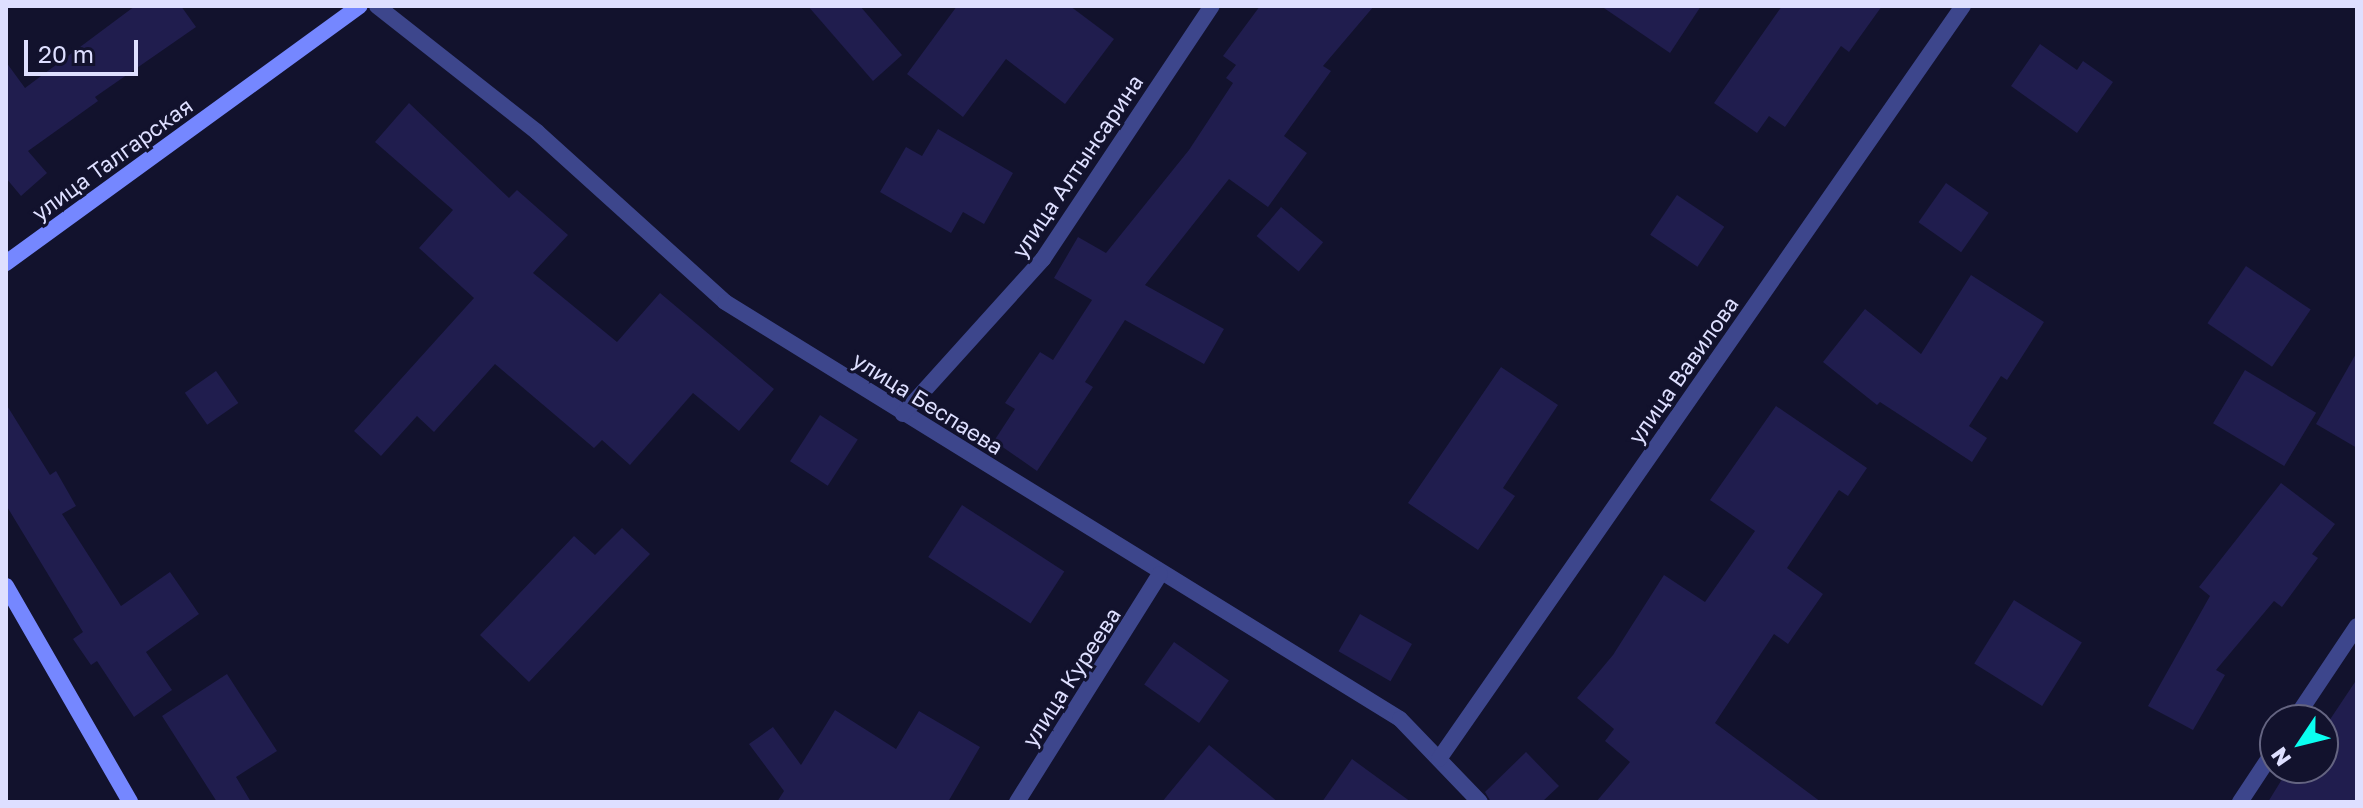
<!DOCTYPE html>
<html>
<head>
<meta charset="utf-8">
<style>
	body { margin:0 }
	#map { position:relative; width:2363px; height:808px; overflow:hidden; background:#12122d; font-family:"Golos Text",sans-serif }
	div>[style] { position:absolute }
	.building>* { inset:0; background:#201d4e; transform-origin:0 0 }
	.street>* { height:16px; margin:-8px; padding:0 8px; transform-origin:8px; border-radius:8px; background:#3d468c }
	.secondary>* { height:16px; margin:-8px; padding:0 8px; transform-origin:8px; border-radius:8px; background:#7587ff }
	span { translate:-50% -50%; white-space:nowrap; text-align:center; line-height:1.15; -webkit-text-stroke:6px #12122d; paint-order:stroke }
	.street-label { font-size:22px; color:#dedfff }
	.frame { position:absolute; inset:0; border:8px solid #dedfff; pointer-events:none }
	.north { position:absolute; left:2259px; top:704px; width:80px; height:80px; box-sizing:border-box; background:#12122d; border:2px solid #646481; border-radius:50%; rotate:235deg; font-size:22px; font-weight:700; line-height:32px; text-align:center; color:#dedfff }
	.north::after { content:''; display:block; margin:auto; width:28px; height:36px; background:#0afff1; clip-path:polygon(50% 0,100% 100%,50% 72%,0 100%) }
	.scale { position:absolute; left:24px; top:40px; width:114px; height:36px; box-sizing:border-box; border:4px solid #dedfff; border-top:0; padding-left:10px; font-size:24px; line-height:28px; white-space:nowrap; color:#dedfff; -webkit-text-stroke:6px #12122d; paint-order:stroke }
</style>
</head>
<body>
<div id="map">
	<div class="building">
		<i style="clip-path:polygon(135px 6px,181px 6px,196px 27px,95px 97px,98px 101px,28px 151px,47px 173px,21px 196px,6px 178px,6px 62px,25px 88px)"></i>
		<i style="clip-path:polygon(808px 6px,860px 6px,902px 55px,873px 81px)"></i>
		<i style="clip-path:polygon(957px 6px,1070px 6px,1114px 39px,1065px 104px,1006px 59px,963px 117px,907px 74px)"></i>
		<i style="clip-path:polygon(1260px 6px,1374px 6px,1323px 66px,1331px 71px,1284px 136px,1307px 153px,1268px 207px,1229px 179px,1145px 285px,1224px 329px,1204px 364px,1125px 320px,1085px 382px,1093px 387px,1037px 471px,994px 441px,1015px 409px,1005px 403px,1040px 352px,1053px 360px,1092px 300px,1054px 278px,1078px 237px,1106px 253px,1189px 150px,1233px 83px,1226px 78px,1236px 65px,1223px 56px)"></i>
		<i style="clip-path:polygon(1601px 6px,1701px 6px,1670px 53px)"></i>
		<i style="clip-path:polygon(1782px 6px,1882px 6px,1849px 52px,1841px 46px,1785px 127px,1769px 116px,1757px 133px,1714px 103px)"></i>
		<i style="clip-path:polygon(2040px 44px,2077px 70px,2083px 61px,2113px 82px,2077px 133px,2011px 86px)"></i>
		<i style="clip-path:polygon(409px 103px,509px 198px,517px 190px,568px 235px,533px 273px,617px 342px,660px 293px,774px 389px,739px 431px,693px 393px,630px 465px,602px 440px,594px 448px,495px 364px,434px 432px,417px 416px,381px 456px,354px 431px,474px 298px,419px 248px,453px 210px,375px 142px)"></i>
		<i style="clip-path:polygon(938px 129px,1013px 173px,984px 224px,963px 212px,951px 233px,880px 192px,906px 147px,922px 156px)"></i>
		<i style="left:1946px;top:183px;width:52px;height:48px;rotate:35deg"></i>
		<i style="left:1677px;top:195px;width:57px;height:48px;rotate:34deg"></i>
		<i style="left:1281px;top:207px;width:55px;height:38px;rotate:40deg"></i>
		<i style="left:2246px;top:266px;width:78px;height:69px;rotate:34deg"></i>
		<i style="clip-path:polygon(1971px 275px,2044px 322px,2007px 380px,2001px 376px,1969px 426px,1987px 438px,1972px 462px,1880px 402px,1877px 405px,1823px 362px,1865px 309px,1921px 354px)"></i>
		<i style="clip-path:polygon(2357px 352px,2357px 448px,2316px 424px)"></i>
		<i style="clip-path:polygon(1501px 367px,1558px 405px,1503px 488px,1515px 496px,1478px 550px,1408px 503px)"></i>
		<i style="left:2245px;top:370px;width:83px;height:62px;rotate:31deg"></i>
		<i style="left:216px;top:371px;width:39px;height:38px;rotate:55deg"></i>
		<i style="clip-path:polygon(6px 404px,50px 475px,56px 471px,76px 506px,62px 514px,121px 606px,170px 572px,199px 614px,146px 652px,172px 690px,134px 717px,97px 661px,91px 665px,73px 639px,83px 632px,6px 505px)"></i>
		<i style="clip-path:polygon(1776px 406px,1867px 468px,1848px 496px,1839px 490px,1787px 568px,1823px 594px,1788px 644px,1774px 634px,1715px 723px,1821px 802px,1596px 802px,1630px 762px,1605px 741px,1614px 729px,1577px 698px,1613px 655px,1664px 575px,1705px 602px,1755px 531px,1710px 500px)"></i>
		<i style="left:820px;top:415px;width:45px;height:55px;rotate:33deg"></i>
		<i style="clip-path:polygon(2281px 483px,2335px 524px,2312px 554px,2318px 558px,2282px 607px,2274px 601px,2216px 670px,2225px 675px,2193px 730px,2148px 706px,2210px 596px,2199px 587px)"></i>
		<i style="left:962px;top:505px;width:122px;height:62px;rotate:33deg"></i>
		<i style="clip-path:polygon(622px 528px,650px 554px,529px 682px,480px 635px,574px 536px,595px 555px)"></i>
		<i style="left:2014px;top:600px;width:80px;height:75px;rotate:32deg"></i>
		<i style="left:1360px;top:614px;width:60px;height:43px;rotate:30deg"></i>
		<i style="left:1174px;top:642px;width:67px;height:52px;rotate:35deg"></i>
		<i style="clip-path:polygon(227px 674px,277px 751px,236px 777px,251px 802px,217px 802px,162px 716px)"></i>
		<i style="clip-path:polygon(2357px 679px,2357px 802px,2268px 802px,2289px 768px,2323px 768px,2323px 730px)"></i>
		<i style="clip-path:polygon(835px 710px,896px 749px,919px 711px,980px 747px,948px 802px,777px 802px,784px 791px,749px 744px,773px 727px,801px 765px)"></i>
		<i style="clip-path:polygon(1209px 745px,1278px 802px,1162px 802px)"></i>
		<i style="clip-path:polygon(1526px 752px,1559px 786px,1542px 802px,1491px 802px,1485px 792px)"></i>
		<i style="clip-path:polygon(1352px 759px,1411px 802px,1322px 802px)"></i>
	</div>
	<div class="street">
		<i style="left:377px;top:6px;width:204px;rotate:38.2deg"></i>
		<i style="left:537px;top:132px;width:253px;rotate:42.1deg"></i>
		<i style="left:725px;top:302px;width:793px;rotate:31.71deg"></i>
		<i style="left:1400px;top:719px;width:115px;rotate:46.1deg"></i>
		<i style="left:903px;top:414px;width:209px;rotate:-47.9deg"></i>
		<i style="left:1043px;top:259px;width:304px;rotate:-56.3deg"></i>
		<i style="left:2294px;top:720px;width:113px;rotate:-56.2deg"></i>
		<i style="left:1439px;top:759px;width:917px;rotate:-55.17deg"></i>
		<i style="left:1017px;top:802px;width:269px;rotate:-57.9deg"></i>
		<i style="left:2240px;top:802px;width:64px;rotate:-56.6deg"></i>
	</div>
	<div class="secondary">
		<i style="left:6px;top:263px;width:437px;rotate:-36deg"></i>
		<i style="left:6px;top:586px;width:249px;rotate:60.1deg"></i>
	</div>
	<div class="street-label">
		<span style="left:112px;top:159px;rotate:-36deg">улица Талгарская</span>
		<span style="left:1077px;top:166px;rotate:-56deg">улица Алтынсарина</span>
		<span style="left:1683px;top:370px;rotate:-55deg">улица Вавилова</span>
		<span style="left:928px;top:403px;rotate:32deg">улица Беспаева</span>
		<span style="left:1071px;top:677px;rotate:-57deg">улица Куреева</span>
	</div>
	<div class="frame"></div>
	<div class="north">N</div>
	<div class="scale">20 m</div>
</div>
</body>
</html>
